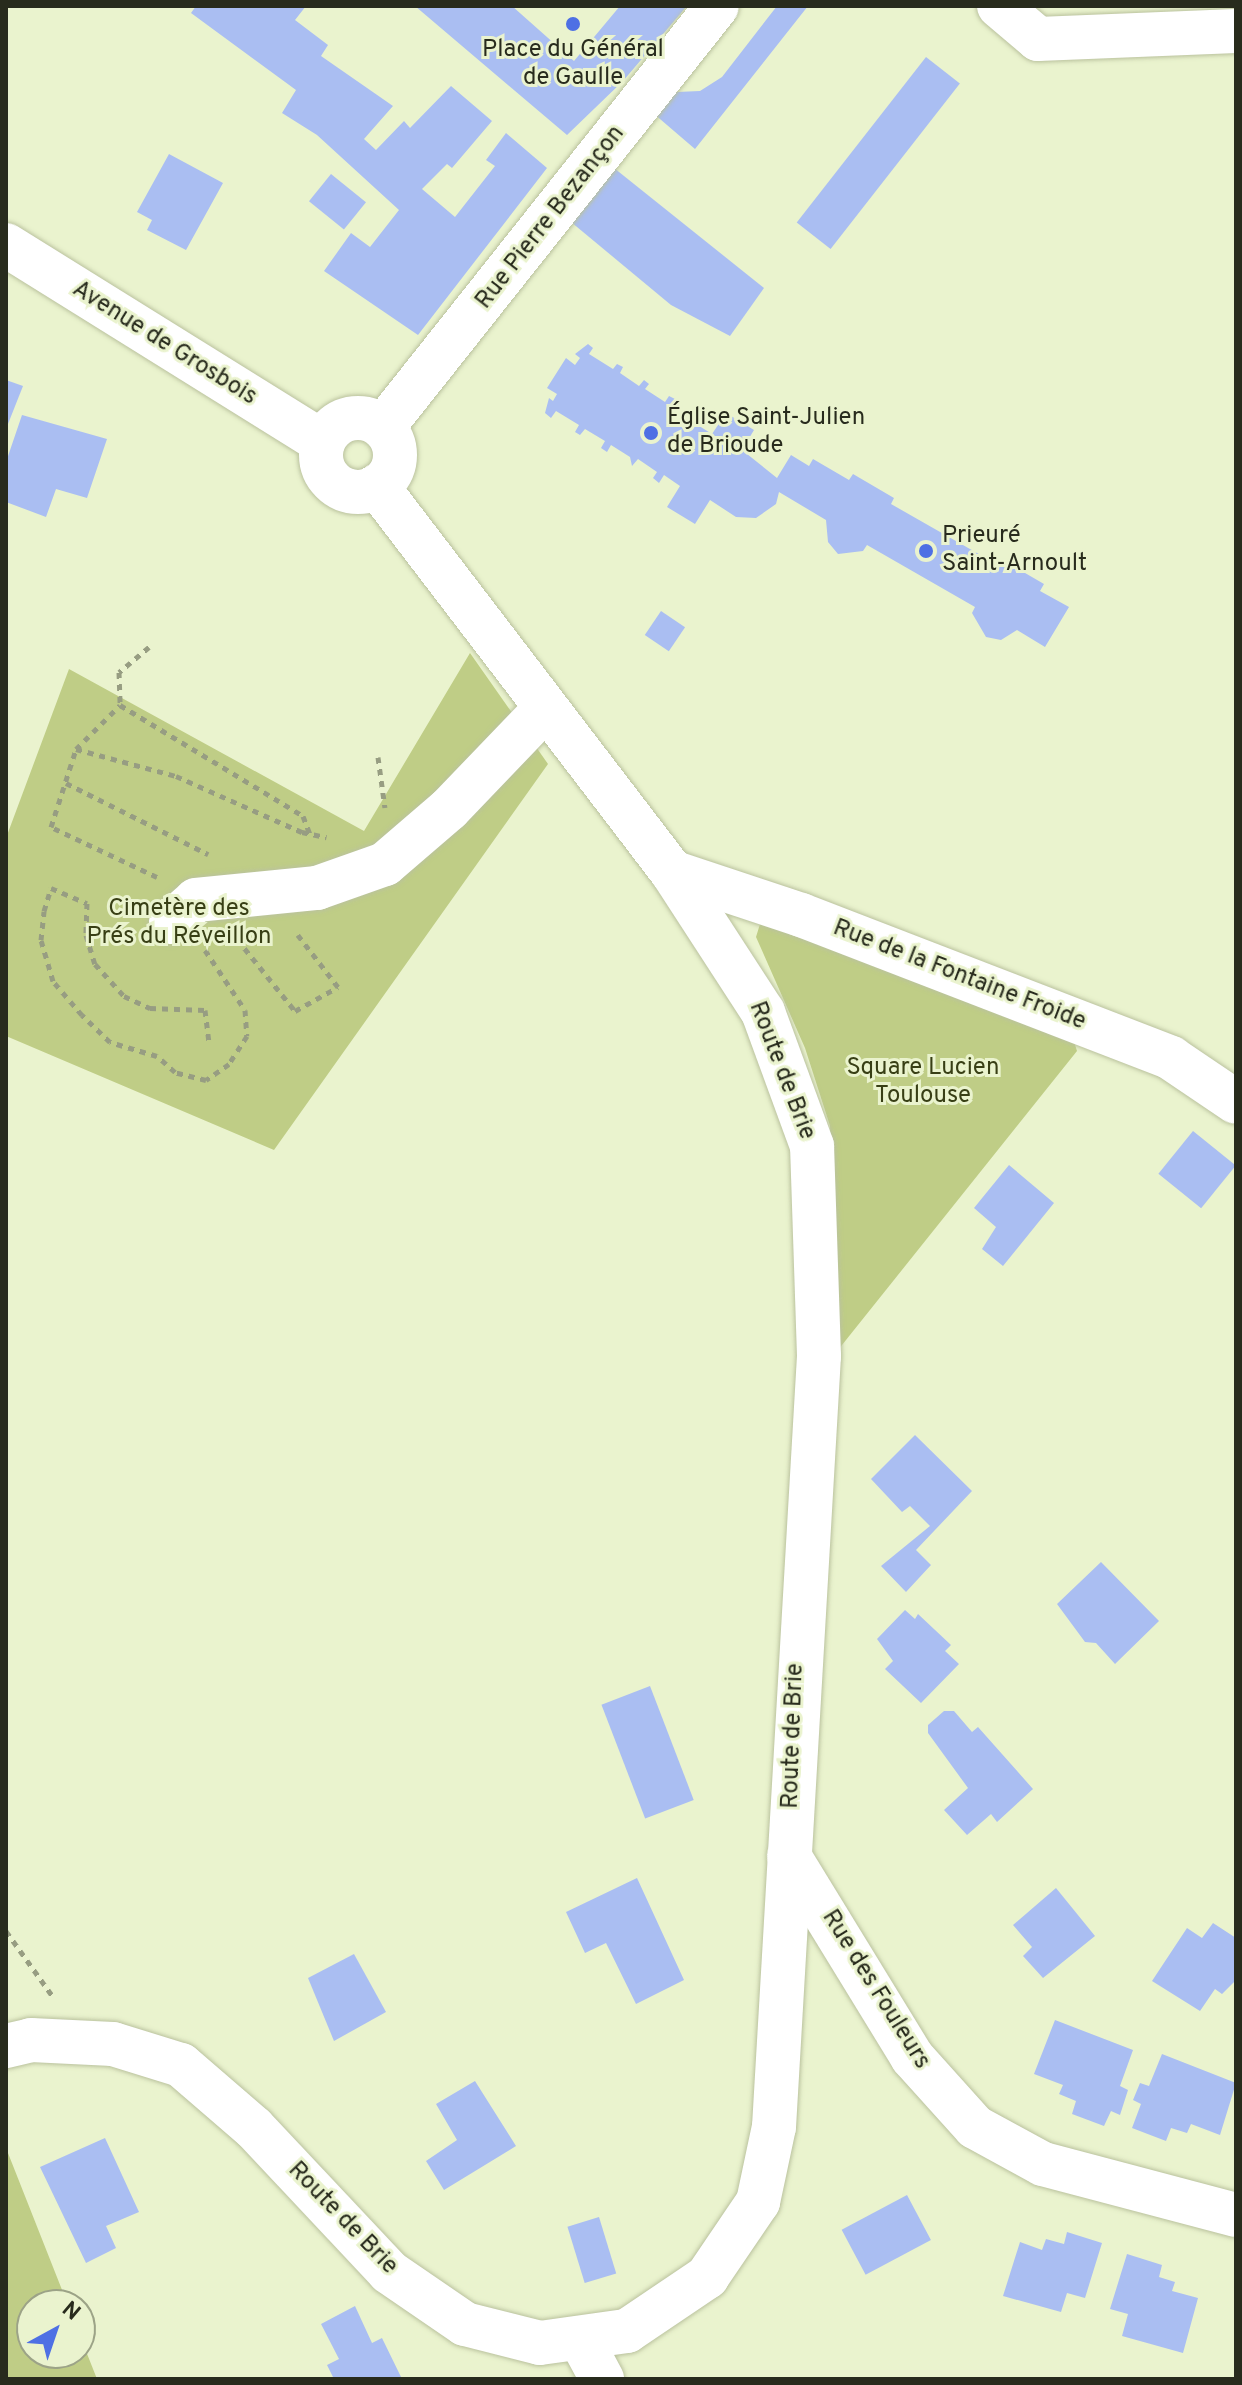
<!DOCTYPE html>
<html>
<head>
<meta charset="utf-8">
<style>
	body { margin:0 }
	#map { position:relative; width:1242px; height:2385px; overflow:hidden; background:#eaf3ce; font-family:Overpass,sans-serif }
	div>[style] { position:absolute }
	.green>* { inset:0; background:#bfcd86 }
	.building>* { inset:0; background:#aabef2; transform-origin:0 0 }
	.path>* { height:5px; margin-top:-2.5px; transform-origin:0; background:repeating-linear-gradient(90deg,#979d82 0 6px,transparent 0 12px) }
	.roads { filter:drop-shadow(0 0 2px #bac29e) drop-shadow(0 0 2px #bac29e) }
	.minor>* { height:44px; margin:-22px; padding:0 22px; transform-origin:22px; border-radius:22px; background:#fff }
	.minor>.ring { margin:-22px; padding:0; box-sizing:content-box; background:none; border:44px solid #fff; border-radius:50% }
	.dots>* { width:22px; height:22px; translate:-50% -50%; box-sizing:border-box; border:4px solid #eaf3ce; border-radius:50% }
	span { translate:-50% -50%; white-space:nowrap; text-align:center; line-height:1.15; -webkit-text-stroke:6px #eaf3ce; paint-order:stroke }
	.poi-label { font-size:24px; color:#282b1d }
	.left { translate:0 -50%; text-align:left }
	.street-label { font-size:24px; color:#282b1d }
	.park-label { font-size:24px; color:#383f15 }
	.frame { position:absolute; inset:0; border:8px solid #282b1d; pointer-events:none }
	.north { position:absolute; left:16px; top:2289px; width:80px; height:80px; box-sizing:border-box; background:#eaf3ce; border:2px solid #9ca387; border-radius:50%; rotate:40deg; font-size:22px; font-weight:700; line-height:32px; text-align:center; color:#282b1d }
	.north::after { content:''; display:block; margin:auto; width:28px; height:36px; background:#4e70e4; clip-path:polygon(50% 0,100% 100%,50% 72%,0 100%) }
</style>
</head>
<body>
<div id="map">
	<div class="green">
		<i style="clip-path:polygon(470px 653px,548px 764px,274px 1150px,6px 1036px,6px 838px,69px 669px,364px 831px)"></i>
		<i style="clip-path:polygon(760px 924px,1071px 1032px,1077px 1051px,838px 1350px,830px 1126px,805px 1048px,756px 937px)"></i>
		<i style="clip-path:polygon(6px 2148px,68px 2305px,32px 2305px,32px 2353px,80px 2353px,80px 2336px,97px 2379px,6px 2379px)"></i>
	</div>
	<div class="building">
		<i style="clip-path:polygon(196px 6px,306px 6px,295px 20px,328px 45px,321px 56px,393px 106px,364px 139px,376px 150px,404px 121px,410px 128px,451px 86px,492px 121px,452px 168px,447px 164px,422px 189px,455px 217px,495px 166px,486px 160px,506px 133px,547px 168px,418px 335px,324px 271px,351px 233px,370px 247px,399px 210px,317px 135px,282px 113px,296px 90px,191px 13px)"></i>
		<i style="clip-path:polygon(415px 6px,512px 6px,574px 61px,620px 6px,687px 6px,623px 81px,567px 135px)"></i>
		<i style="clip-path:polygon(777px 6px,808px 6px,695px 149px,653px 113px,677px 92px,700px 91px,722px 77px)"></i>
		<i style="left:926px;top:57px;width:43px;height:210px;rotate:38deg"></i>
		<i style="clip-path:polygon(169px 154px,223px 183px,186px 250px,147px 230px,152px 220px,137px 212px)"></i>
		<i style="clip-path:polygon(609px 164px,764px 288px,730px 336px,671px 305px,565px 217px)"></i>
		<i style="left:331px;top:174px;width:45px;height:35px;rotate:39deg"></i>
		<i style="clip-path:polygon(588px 344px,593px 348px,589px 354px,613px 369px,617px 364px,623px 367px,620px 373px,639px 386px,644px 380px,649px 384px,645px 389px,665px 402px,669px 396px,675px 399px,670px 407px,689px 420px,693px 414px,700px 418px,696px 424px,712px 434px,726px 413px,754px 430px,742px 450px,777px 478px,791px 455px,809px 466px,813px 459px,849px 480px,853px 474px,894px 498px,891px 504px,998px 565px,1001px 559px,1044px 584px,1040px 591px,1069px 607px,1045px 647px,1017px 630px,1001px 640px,986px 637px,972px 613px,975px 607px,867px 545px,863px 551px,838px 554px,828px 542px,826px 520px,779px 492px,776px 504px,756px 518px,736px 517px,710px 500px,695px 524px,667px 507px,680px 486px,664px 475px,659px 483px,653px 478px,657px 472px,638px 459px,632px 466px,630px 457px,611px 445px,607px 452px,601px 448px,605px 441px,585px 429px,580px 435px,575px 432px,579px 425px,556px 411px,551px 418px,545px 413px,549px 398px,553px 401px,557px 394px,547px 388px,566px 358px,575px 365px,580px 358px,575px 354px)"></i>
		<i style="clip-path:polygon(6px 380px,23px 386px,6px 429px)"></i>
		<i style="clip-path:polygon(22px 415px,107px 439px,87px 498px,56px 489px,46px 517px,6px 502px,6px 462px)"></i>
		<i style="left:661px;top:611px;width:29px;height:29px;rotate:34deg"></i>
		<i style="left:1193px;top:1131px;width:55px;height:55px;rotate:39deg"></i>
		<i style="clip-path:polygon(1009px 1165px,1054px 1203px,1003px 1266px,982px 1249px,996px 1227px,974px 1208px)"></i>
		<i style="clip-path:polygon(915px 1435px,972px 1491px,916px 1550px,931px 1565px,906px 1592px,881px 1566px,930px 1526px,910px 1506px,902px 1512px,871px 1479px)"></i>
		<i style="clip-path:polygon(1101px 1562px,1159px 1621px,1115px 1664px,1096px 1643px,1085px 1642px,1057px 1604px)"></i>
		<i style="clip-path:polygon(905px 1610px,915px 1619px,918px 1614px,951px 1645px,945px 1651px,959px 1664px,921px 1703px,885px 1669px,893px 1661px,877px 1639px)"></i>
		<i style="left:650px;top:1686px;width:122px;height:52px;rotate:69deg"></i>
		<i style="clip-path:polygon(944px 1711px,954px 1711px,972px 1732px,978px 1727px,1033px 1789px,997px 1822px,991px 1814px,967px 1835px,944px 1810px,968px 1788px,928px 1733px,928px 1725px)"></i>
		<i style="clip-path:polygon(637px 1878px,684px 1980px,636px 2004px,606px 1943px,585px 1953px,566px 1912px)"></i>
		<i style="clip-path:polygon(1056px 1888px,1095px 1936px,1043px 1978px,1023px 1956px,1032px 1947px,1013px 1925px)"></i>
		<i style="clip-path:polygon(1213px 1923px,1236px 1938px,1236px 1980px,1222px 1994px,1215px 1989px,1200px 2011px,1152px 1981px,1187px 1928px,1202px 1938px)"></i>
		<i style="clip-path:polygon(354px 1954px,386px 2012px,334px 2041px,308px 1978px)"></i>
		<i style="clip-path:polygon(1055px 2020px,1133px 2050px,1120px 2086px,1128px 2090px,1120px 2115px,1111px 2111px,1104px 2126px,1072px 2114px,1076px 2101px,1059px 2094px,1063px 2085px,1034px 2074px)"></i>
		<i style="clip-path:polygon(1162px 2054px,1236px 2083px,1220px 2135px,1191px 2124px,1187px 2133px,1171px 2128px,1166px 2141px,1132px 2128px,1141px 2104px,1133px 2100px,1140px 2083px,1149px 2086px)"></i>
		<i style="clip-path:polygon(475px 2081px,516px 2146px,444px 2190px,426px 2161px,457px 2140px,436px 2104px)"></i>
		<i style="clip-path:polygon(105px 2138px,139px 2212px,106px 2226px,116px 2248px,86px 2263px,40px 2167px)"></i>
		<i style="left:907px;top:2195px;width:51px;height:74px;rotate:62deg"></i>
		<i style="left:599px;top:2217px;width:59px;height:33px;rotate:73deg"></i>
		<i style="clip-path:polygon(1067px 2232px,1102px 2243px,1085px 2298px,1067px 2293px,1061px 2312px,1003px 2296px,1020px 2242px,1042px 2250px,1046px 2239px,1064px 2244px)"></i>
		<i style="clip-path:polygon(1127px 2254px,1162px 2265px,1159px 2277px,1175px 2282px,1172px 2291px,1198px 2298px,1183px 2353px,1122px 2336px,1128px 2314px,1110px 2309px)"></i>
		<i style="clip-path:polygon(355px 2306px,372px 2343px,382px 2338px,402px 2379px,334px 2379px,327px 2365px,339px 2359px,321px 2324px)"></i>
	</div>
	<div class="path">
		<i style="left:149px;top:647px;width:39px;rotate:140deg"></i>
		<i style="left:119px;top:672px;width:33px;rotate:88deg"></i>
		<i style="left:120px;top:705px;width:214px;rotate:31.2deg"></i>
		<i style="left:303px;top:816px;width:19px;rotate:69deg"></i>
		<i style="left:76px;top:749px;width:62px;rotate:-45deg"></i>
		<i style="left:378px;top:757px;width:51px;rotate:82.2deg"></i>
		<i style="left:66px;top:783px;width:159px;rotate:26.6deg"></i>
		<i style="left:157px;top:877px;width:117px;rotate:-154.7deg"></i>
		<i style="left:51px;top:827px;width:82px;rotate:-72.2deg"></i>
		<i style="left:76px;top:749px;width:104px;rotate:15.1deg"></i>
		<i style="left:176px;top:776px;width:138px;rotate:24deg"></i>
		<i style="left:302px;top:832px;width:25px;rotate:12deg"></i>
		<i style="left:237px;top:939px;width:92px;rotate:51.1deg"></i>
		<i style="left:295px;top:1011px;width:49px;rotate:-29.2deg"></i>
		<i style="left:338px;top:987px;width:66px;rotate:-127.6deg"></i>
		<i style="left:205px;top:950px;width:72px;rotate:56.3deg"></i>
		<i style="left:245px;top:1010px;width:26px;rotate:86deg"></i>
		<i style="left:247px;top:1036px;width:33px;rotate:123deg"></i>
		<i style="left:229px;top:1064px;width:28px;rotate:145deg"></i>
		<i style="left:206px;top:1080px;width:32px;rotate:-166deg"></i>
		<i style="left:175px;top:1072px;width:24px;rotate:-138deg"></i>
		<i style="left:157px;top:1056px;width:49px;rotate:-163.4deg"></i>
		<i style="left:110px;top:1042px;width:39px;rotate:-136deg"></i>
		<i style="left:82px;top:1015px;width:45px;rotate:-130.5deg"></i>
		<i style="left:53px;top:981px;width:43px;rotate:-106.3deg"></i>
		<i style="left:41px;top:940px;width:29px;rotate:-84deg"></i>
		<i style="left:44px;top:911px;width:24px;rotate:-73deg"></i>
		<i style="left:51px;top:888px;width:39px;rotate:23deg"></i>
		<i style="left:87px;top:903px;width:32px;rotate:92deg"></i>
		<i style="left:86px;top:935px;width:30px;rotate:73deg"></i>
		<i style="left:95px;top:964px;width:43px;rotate:47.8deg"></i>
		<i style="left:124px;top:996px;width:29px;rotate:25deg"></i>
		<i style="left:150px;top:1008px;width:55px;rotate:2.1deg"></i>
		<i style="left:205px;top:1010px;width:31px;rotate:83deg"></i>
		<i style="left:6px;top:1931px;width:82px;rotate:54.4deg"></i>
	</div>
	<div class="roads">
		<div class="minor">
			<i style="left:999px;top:6px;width:51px;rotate:40.2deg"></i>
			<i style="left:1038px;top:39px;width:198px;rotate:-2.3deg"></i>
			<i style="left:6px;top:245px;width:373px;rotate:31.9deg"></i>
			<i class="ring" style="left:321px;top:418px;width:30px;height:30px"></i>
			<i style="left:383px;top:427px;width:537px;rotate:-51.57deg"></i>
			<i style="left:672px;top:872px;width:136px;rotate:18.4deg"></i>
			<i style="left:801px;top:915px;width:397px;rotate:21.1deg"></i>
			<i style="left:1171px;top:1058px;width:78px;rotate:34.1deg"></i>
			<i style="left:171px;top:922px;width:33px;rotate:-41deg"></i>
			<i style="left:196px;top:900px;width:122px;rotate:-5.7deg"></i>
			<i style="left:317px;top:888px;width:72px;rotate:-19.4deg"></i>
			<i style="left:385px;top:864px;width:84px;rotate:-40.7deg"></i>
			<i style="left:449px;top:809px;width:137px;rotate:-46.2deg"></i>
			<i style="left:789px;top:1856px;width:236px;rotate:58.5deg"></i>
			<i style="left:912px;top:2057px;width:94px;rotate:48deg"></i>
			<i style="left:975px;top:2127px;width:77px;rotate:28.6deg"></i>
			<i style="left:1043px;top:2164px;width:200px;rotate:14.8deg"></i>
			<i style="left:6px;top:2046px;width:26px;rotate:-13deg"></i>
			<i style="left:31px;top:2040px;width:82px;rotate:2.8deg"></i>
			<i style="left:113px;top:2044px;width:71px;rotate:17.2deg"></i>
			<i style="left:181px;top:2065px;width:96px;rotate:40.8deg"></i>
			<i style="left:254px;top:2128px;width:197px;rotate:46.8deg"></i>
			<i style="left:389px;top:2272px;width:92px;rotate:34.4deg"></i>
			<i style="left:465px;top:2324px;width:77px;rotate:14.2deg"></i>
			<i style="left:540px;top:2343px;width:88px;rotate:-7.9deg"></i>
			<i style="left:627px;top:2331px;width:97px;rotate:-34deg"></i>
			<i style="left:707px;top:2277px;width:91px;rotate:-55.8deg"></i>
			<i style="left:758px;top:2202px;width:77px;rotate:-78deg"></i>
			<i style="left:774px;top:2127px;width:772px;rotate:-86.66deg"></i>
			<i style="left:819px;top:1356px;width:210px;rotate:-91.9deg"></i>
			<i style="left:812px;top:1146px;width:143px;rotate:-110.1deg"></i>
			<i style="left:763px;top:1012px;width:167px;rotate:-123deg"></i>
			<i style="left:672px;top:872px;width:486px;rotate:-127.4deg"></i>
			<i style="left:580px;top:2338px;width:47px;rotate:61.8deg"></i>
		</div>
	</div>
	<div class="dots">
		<i style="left:573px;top:24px;background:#4e70e4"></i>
		<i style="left:651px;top:433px;background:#4e70e4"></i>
		<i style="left:926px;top:551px;background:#4e70e4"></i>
	</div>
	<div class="poi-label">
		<span style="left:573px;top:65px">Place du Général<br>de Gaulle</span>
		<span class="left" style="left:667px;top:433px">Église Saint-Julien<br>de Brioude</span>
		<span class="left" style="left:942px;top:551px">Prieuré<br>Saint-Arnoult</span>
	</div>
	<div class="street-label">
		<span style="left:551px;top:218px;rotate:-52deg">Rue Pierre Bezançon</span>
		<span style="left:164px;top:344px;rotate:32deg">Avenue de Grosbois</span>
		<span style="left:959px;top:976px;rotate:21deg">Rue de la Fontaine Froide</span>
		<span style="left:781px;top:1071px;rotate:69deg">Route de Brie</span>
		<span style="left:794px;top:1736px;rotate:-88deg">Route de Brie</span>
		<span style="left:875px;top:1990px;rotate:58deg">Rue des Fouleurs</span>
		<span style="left:342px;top:2219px;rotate:46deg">Route de Brie</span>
	</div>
	<div class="park-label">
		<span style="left:179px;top:924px">Cimetère des<br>Prés du Réveillon</span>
		<span style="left:923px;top:1083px">Square Lucien<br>Toulouse</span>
	</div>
	<div class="frame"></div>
	<div class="north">N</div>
</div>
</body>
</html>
